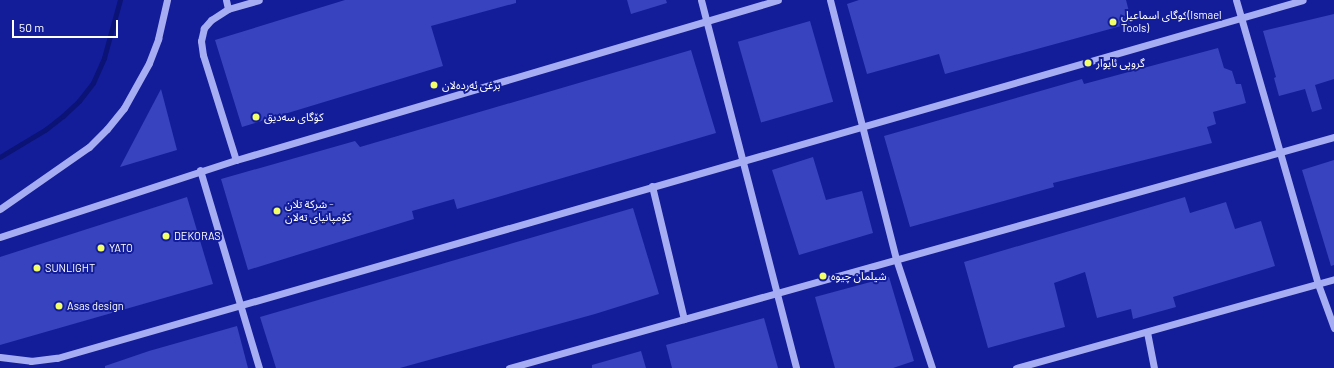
<!DOCTYPE html>
<html>
<head>
<meta charset="utf-8">
<style>
	body { margin:0 }
	#map { position:relative; width:1334px; height:368px; overflow:hidden; background:#131d99; font-family:Barlow,"Noto Sans Arabic",sans-serif }
	div>[style] { position:absolute }
	.stream>* { height:4.5px; margin:-2.25px; padding:0 2.25px; transform-origin:2.25px; border-radius:2.25px; background:#0c1376 }
	.building>* { inset:0; background:#3843bf; transform-origin:0 0 }
	.minor>* { height:7px; margin:-3.5px; padding:0 3.5px; transform-origin:3.5px; border-radius:3.5px; background:#a7adf3 }
	.dots>* { width:11px; height:11px; translate:-50% -50%; box-sizing:border-box; border:2px solid #131d99; border-radius:50% }
	span { translate:-50% -50%; white-space:nowrap; text-align:center; line-height:1.15; -webkit-text-stroke:4px #131d99; paint-order:stroke }
	.poi-label { font-size:11px; color:#fff }
	.left { translate:0 -50%; text-align:left }
	.scale { position:absolute; left:12px; top:20px; width:106px; height:18px; box-sizing:border-box; border:2px solid #fff; border-top:0; padding-left:5px; font-size:12px; line-height:14px; white-space:nowrap; color:#fff; -webkit-text-stroke:3px #131d99; paint-order:stroke }
</style>
</head>
<body>
<div id="map">
	<div class="stream">
		<i style="left:0;top:157px;width:52px;rotate:-31deg"></i>
		<i style="left:45px;top:130px;width:23px;rotate:-38deg"></i>
		<i style="left:63px;top:116px;width:22px;rotate:-43deg"></i>
		<i style="left:79px;top:101px;width:23px;rotate:-52deg"></i>
		<i style="left:93px;top:83px;width:27px;rotate:-66deg"></i>
		<i style="left:104px;top:58px;width:60px;rotate:-74.6deg"></i>
	</div>
	<div class="building">
		<i style="clip-path:polygon(345px 0,516px 0,516px 3px,431px 26px,443px 66px,242px 127px,215px 40px)"></i>
		<i style="clip-path:polygon(627px 0,666px 0,667px 3px,631px 14px)"></i>
		<i style="clip-path:polygon(859px 0,1126px 0,1132px 23px,945px 74px,939px 54px,867px 74px,847px 4px)"></i>
		<i style="clip-path:polygon(1334px 14px,1334px 79px,1315px 85px,1322px 109px,1312px 112px,1305px 89px,1279px 96px,1274px 78px,1276px 77px,1263px 31px)"></i>
		<i style="left:810px;top:21px;width:84px;height:75px;rotate:74deg"></i>
		<i style="clip-path:polygon(1218px 48px,1224px 68px,1232px 71px,1236px 84px,1241px 84px,1246px 103px,1213px 112px,1216px 124px,1207px 127px,1212px 143px,1053px 183px,1054px 187px,910px 227px,884px 136px,1082px 79px,1084px 84px)"></i>
		<i style="clip-path:polygon(691px 50px,716px 133px,457px 209px,454px 199px,412px 211px,414px 219px,248px 270px,221px 179px,355px 141px,360px 147px)"></i>
		<i style="clip-path:polygon(161px 89px,177px 150px,120px 167px)"></i>
		<i style="clip-path:polygon(813px 157px,826px 200px,862px 191px,873px 233px,799px 255px,772px 170px)"></i>
		<i style="clip-path:polygon(1334px 160px,1334px 265px,1331px 266px,1302px 170px)"></i>
		<i style="clip-path:polygon(187px 197px,213px 284px,0 345px,0 257px)"></i>
		<i style="clip-path:polygon(1185px 197px,1190px 213px,1226px 202px,1235px 229px,1261px 221px,1275px 266px,1173px 297px,1176px 307px,1133px 319px,1131px 309px,1097px 318px,1085px 272px,1054px 283px,1065px 327px,988px 348px,964px 262px)"></i>
		<i style="clip-path:polygon(633px 208px,659px 294px,595px 314px,400px 368px,276px 368px,260px 317px)"></i>
		<i style="clip-path:polygon(889px 277px,914px 361px,893px 368px,835px 368px,815px 297px)"></i>
		<i style="clip-path:polygon(764px 318px,778px 368px,672px 368px,666px 345px)"></i>
		<i style="clip-path:polygon(237px 326px,248px 368px,105px 368px,105px 366px,149px 351px)"></i>
		<i style="clip-path:polygon(641px 351px,646px 368px,592px 368px,592px 365px)"></i>
	</div>
	<div class="minor">
		<i style="left:226px;top:0;width:9px;rotate:77deg"></i>
		<i style="left:228px;top:9px;width:32px;rotate:-16deg"></i>
		<i style="left:701px;top:0;width:380px;rotate:75.5deg"></i>
		<i style="left:830px;top:0;width:267px;rotate:75.7deg"></i>
		<i style="left:896px;top:259px;width:115px;rotate:71.7deg"></i>
		<i style="left:1236px;top:0;width:296px;rotate:73.9deg"></i>
		<i style="left:1318px;top:284px;width:47px;rotate:70deg"></i>
		<i style="left:228px;top:9px;width:20px;rotate:147deg"></i>
		<i style="left:211px;top:20px;width:11px;rotate:131deg"></i>
		<i style="left:204px;top:28px;width:13px;rotate:103deg"></i>
		<i style="left:201px;top:41px;width:14px;rotate:82deg"></i>
		<i style="left:203px;top:55px;width:110px;rotate:72.6deg"></i>
		<i style="left:200px;top:170px;width:207px;rotate:73.4deg"></i>
		<i style="left:652px;top:186px;width:137px;rotate:76.5deg"></i>
		<i style="left:0;top:209px;width:108px;rotate:-34.9deg"></i>
		<i style="left:89px;top:147px;width:25px;rotate:-45deg"></i>
		<i style="left:107px;top:129px;width:27px;rotate:-51deg"></i>
		<i style="left:124px;top:108px;width:51px;rotate:-60.9deg"></i>
		<i style="left:149px;top:63px;width:26px;rotate:-69deg"></i>
		<i style="left:158px;top:39px;width:40px;rotate:-77deg"></i>
		<i style="left:0;top:237px;width:248px;rotate:-18.1deg"></i>
		<i style="left:236px;top:160px;width:565px;rotate:-16.45deg"></i>
		<i style="left:1147px;top:332px;width:37px;rotate:79deg"></i>
		<i style="left:0;top:357px;width:31px;rotate:7deg"></i>
		<i style="left:31px;top:361px;width:26px;rotate:-7deg"></i>
		<i style="left:57px;top:358px;width:1296px;rotate:-16.03deg"></i>
		<i style="left:509px;top:368px;width:857px;rotate:-15.64deg"></i>
		<i style="left:1016px;top:368px;width:330px;rotate:-15.6deg"></i>
	</div>
	<div class="dots">
		<i style="left:1113px;top:22px;background:#f3ff69"></i>
		<i style="left:1088px;top:63px;background:#f3ff69"></i>
		<i style="left:434px;top:85px;background:#f3ff69"></i>
		<i style="left:256px;top:117px;background:#f3ff69"></i>
		<i style="left:277px;top:211px;background:#f3ff69"></i>
		<i style="left:166px;top:236px;background:#f3ff69"></i>
		<i style="left:101px;top:248px;background:#f3ff69"></i>
		<i style="left:37px;top:268px;background:#f3ff69"></i>
		<i style="left:823px;top:276px;background:#f3ff69"></i>
		<i style="left:59px;top:306px;background:#f3ff69"></i>
	</div>
	<div class="poi-label">
		<span class="left" style="left:1121px;top:22px">كوگای اسماعیل(Ismael<br>Tools)</span>
		<span class="left" style="left:1096px;top:63px">گروپى ئايوار</span>
		<span class="left" style="left:442px;top:85px">برغی ئەردەلان</span>
		<span class="left" style="left:264px;top:117px">کۆگای سەدیق</span>
		<span class="left" style="left:285px;top:211px">شركة تلان -<br>کۆمپانیای تەلان</span>
		<span class="left" style="left:174px;top:236px">DEKORAS</span>
		<span class="left" style="left:109px;top:248px">YATO</span>
		<span class="left" style="left:45px;top:268px">SUNLIGHT</span>
		<span class="left" style="left:831px;top:276px">شيلمان چیوه</span>
		<span class="left" style="left:67px;top:306px">Asas design</span>
	</div>
	<div class="scale">50 m</div>
</div>
</body>
</html>
